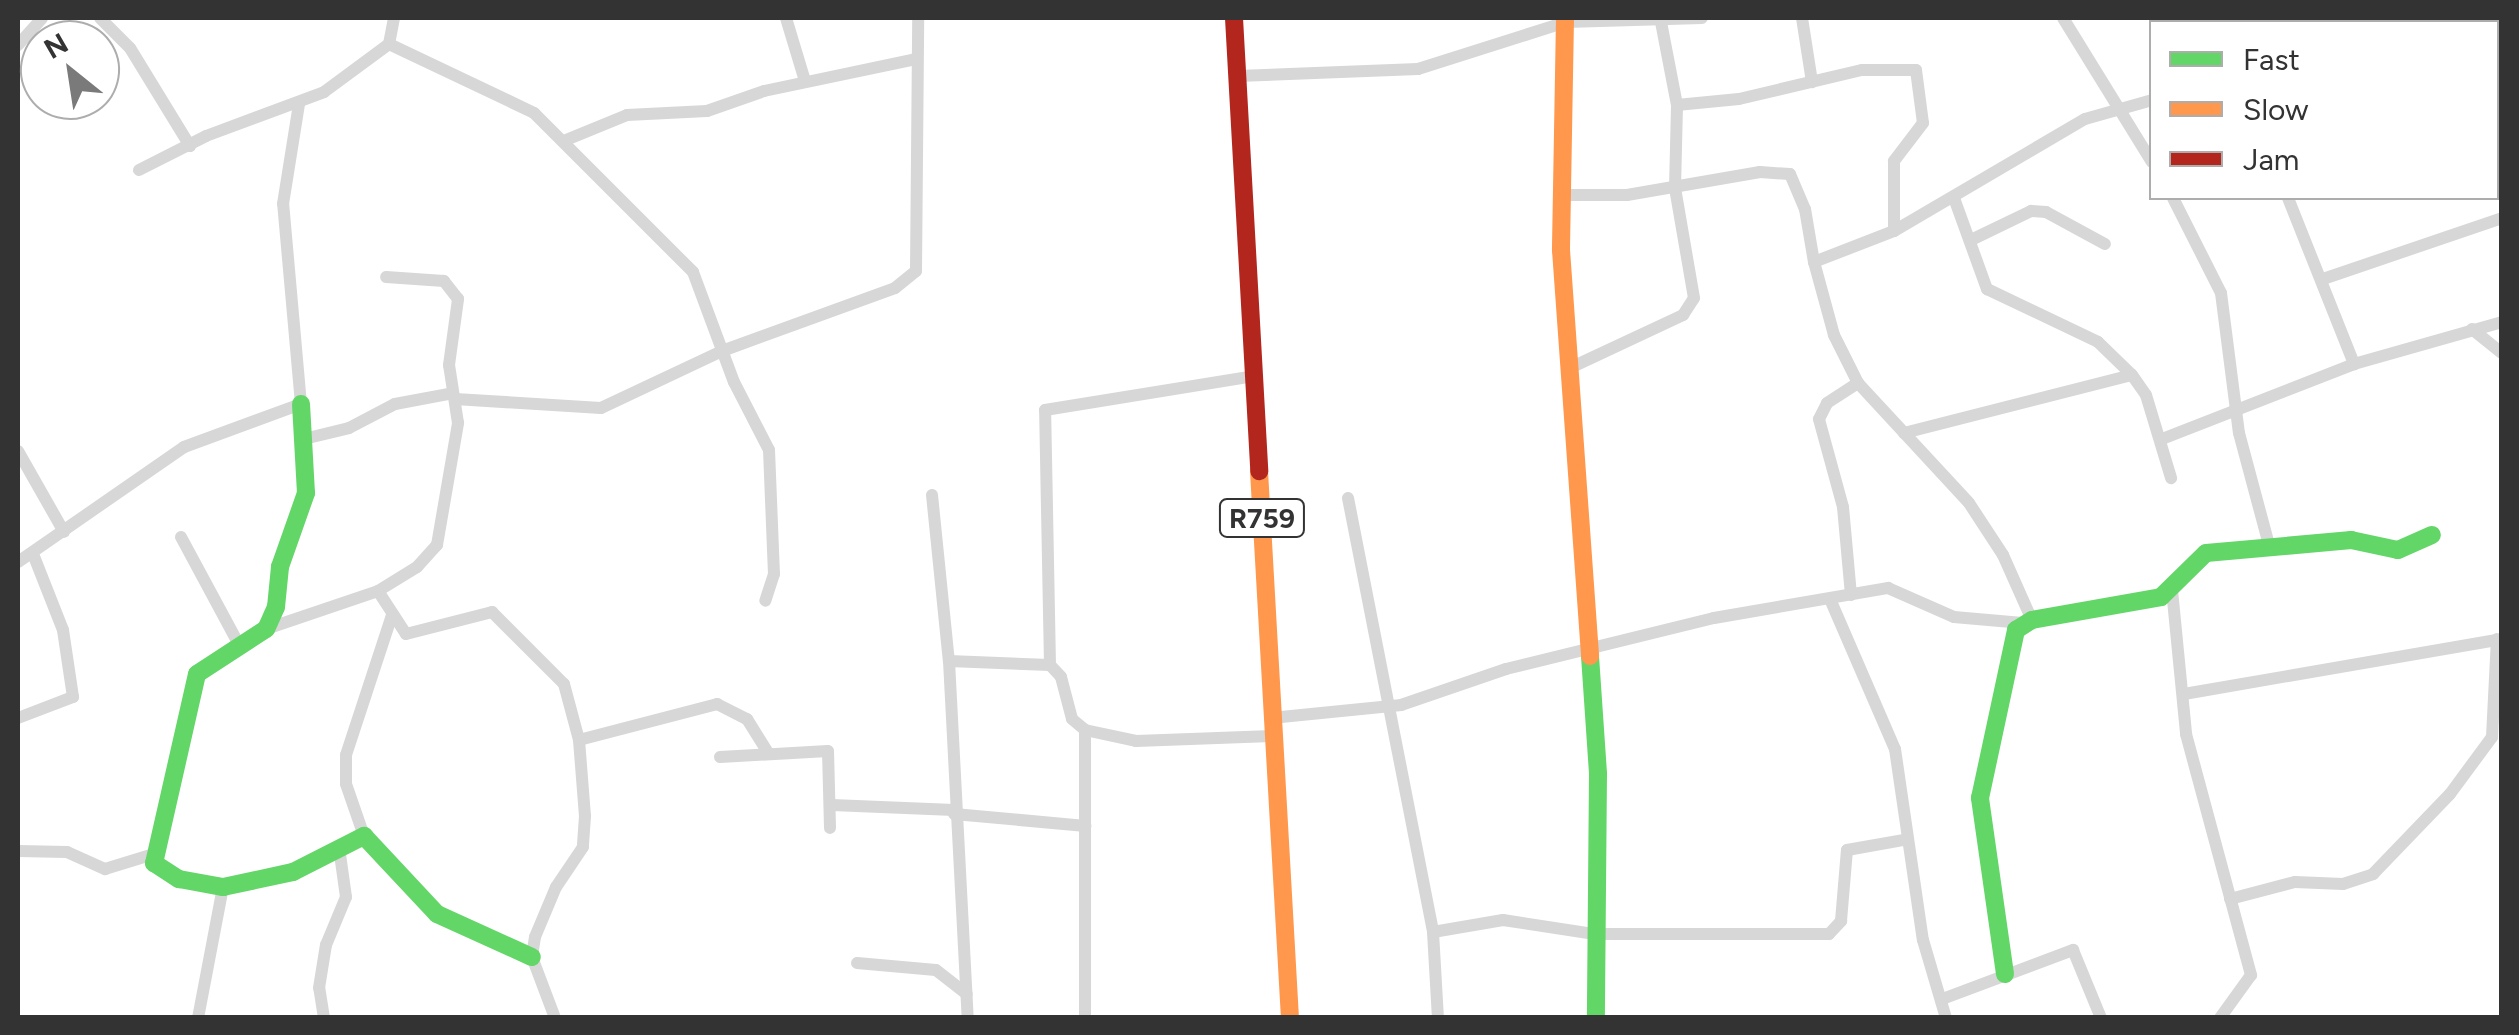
<!DOCTYPE html>
<html>
<head>
<meta charset="utf-8">
<style>
	body { margin:0 }
	#map { position:relative; width:2519px; height:1035px; overflow:hidden; background:#fff; font-family:Figtree,sans-serif }
	div>[style] { position:absolute }
	.street>* { height:12px; margin:-6px; padding:0 6px; transform-origin:6px; border-radius:6px; background:#d7d7d7 }
	.fast>* { height:18px; margin:-9px; padding:0 9px; transform-origin:9px; border-radius:9px; background:#63d668 }
	.slow>* { height:18px; margin:-9px; padding:0 9px; transform-origin:9px; border-radius:9px; background:#ff974d }
	.jam>* { height:18px; margin:-9px; padding:0 9px; transform-origin:9px; border-radius:9px; background:#b3261e }
	span { translate:-50% -50%; white-space:nowrap; text-align:center; line-height:1.15; -webkit-text-stroke:10px #fff; paint-order:stroke }
	.shield-label span { padding:2px 8px; background:#fff; border:2px solid; border-radius:8px; -webkit-text-stroke-width:0 }
	.shield-label { font-size:28px; color:#333; font-weight:700 }
	.frame { position:absolute; inset:0; border:20px solid #333; pointer-events:none }
	.legend { position:absolute; left:2149px; top:20px; width:350px; height:180px; box-sizing:border-box; background:#fff; border:2px solid #adadad; margin:0; padding:12px 18px; list-style:none; font-size:30px; color:#333 }
	.legend li { display:flex; align-items:center; gap:20px; height:50px }
	.legend b { width:50px; border:2px solid #adadad }
	.north { position:absolute; left:20px; top:20px; width:100px; height:100px; box-sizing:border-box; background:#fff; border:2px solid #adadad; border-radius:50%; rotate:330deg; font-size:28px; font-weight:700; line-height:40px; text-align:center; color:#333 }
	.north::after { content:''; display:block; margin:auto; width:35px; height:45px; background:#7a7a7a; clip-path:polygon(50% 0,100% 100%,50% 72%,0 100%) }
</style>
</head>
<body>
<div id="map">
	<div class="street">
		<i style="left:100px;top:18px;width:42px;rotate:45deg"></i>
		<i style="left:130px;top:48px;width:115px;rotate:58.5deg"></i>
		<i style="left:786px;top:18px;width:66px;rotate:73.2deg"></i>
		<i style="left:1802px;top:18px;width:65px;rotate:81.1deg"></i>
		<i style="left:2063px;top:18px;width:169px;rotate:58.3deg"></i>
		<i style="left:2217px;top:18px;width:4px;rotate:76deg"></i>
		<i style="left:2318px;top:18px;width:4px;rotate:76deg"></i>
		<i style="left:2461px;top:22px;width:13px;rotate:-18deg"></i>
		<i style="left:389px;top:44px;width:161px;rotate:25.4deg"></i>
		<i style="left:534px;top:113px;width:225px;rotate:45deg"></i>
		<i style="left:693px;top:272px;width:117px;rotate:69.6deg"></i>
		<i style="left:734px;top:382px;width:76px;rotate:62.8deg"></i>
		<i style="left:769px;top:450px;width:124px;rotate:87.7deg"></i>
		<i style="left:774px;top:574px;width:28px;rotate:108deg"></i>
		<i style="left:18px;top:45px;width:36px;rotate:-48deg"></i>
		<i style="left:1237px;top:76px;width:181px;rotate:-2.2deg"></i>
		<i style="left:1418px;top:69px;width:155px;rotate:-17.6deg"></i>
		<i style="left:1566px;top:22px;width:136px;rotate:-1.7deg"></i>
		<i style="left:1677px;top:105px;width:62px;rotate:-5.5deg"></i>
		<i style="left:1739px;top:99px;width:126px;rotate:-13.3deg"></i>
		<i style="left:1862px;top:70px;width:54px"></i>
		<i style="left:1916px;top:70px;width:53px;rotate:82.5deg"></i>
		<i style="left:1923px;top:123px;width:48px;rotate:127.3deg"></i>
		<i style="left:1894px;top:161px;width:70px;rotate:90deg"></i>
		<i style="left:566px;top:140px;width:66px;rotate:-22.3deg"></i>
		<i style="left:627px;top:115px;width:80px;rotate:-2.9deg"></i>
		<i style="left:707px;top:111px;width:60px;rotate:-19.3deg"></i>
		<i style="left:764px;top:91px;width:155px;rotate:-11.9deg"></i>
		<i style="left:139px;top:170px;width:75px;rotate:-26.9deg"></i>
		<i style="left:206px;top:136px;width:126px;rotate:-20.4deg"></i>
		<i style="left:324px;top:92px;width:81px;rotate:-36.4deg"></i>
		<i style="left:389px;top:44px;width:26px;rotate:-79deg"></i>
		<i style="left:1562px;top:195px;width:65px"></i>
		<i style="left:1627px;top:195px;width:135px;rotate:-9.8deg"></i>
		<i style="left:1760px;top:172px;width:30px;rotate:4deg"></i>
		<i style="left:1790px;top:174px;width:38px;rotate:67deg"></i>
		<i style="left:1805px;top:209px;width:54px;rotate:80.4deg"></i>
		<i style="left:1954px;top:198px;width:97px;rotate:70.1deg"></i>
		<i style="left:1987px;top:289px;width:123px;rotate:25.5deg"></i>
		<i style="left:2098px;top:342px;width:47px;rotate:44.1deg"></i>
		<i style="left:2132px;top:375px;width:24px;rotate:55deg"></i>
		<i style="left:2146px;top:395px;width:87px;rotate:73.2deg"></i>
		<i style="left:2173px;top:198px;width:106px;rotate:63.2deg"></i>
		<i style="left:2221px;top:293px;width:141px;rotate:82.7deg"></i>
		<i style="left:2239px;top:433px;width:120px;rotate:75deg"></i>
		<i style="left:2288px;top:198px;width:179px;rotate:68.3deg"></i>
		<i style="left:1971px;top:240px;width:67px;rotate:-25.8deg"></i>
		<i style="left:2031px;top:211px;width:15px;rotate:4deg"></i>
		<i style="left:2046px;top:212px;width:67px;rotate:28.5deg"></i>
		<i style="left:2323px;top:279px;width:189px;rotate:-18.8deg"></i>
		<i style="left:2472px;top:329px;width:38px;rotate:39deg"></i>
		<i style="left:1572px;top:367px;width:123px;rotate:-25.1deg"></i>
		<i style="left:1683px;top:315px;width:20px;rotate:-57deg"></i>
		<i style="left:1694px;top:298px;width:112px;rotate:-99.8deg"></i>
		<i style="left:1675px;top:188px;width:83px;rotate:-88.6deg"></i>
		<i style="left:1677px;top:105px;width:85px;rotate:-100.9deg"></i>
		<i style="left:1858px;top:383px;width:163px;rotate:47.2deg"></i>
		<i style="left:1969px;top:503px;width:62px;rotate:56.8deg"></i>
		<i style="left:2003px;top:555px;width:71px;rotate:66deg"></i>
		<i style="left:455px;top:399px;width:146px;rotate:3.5deg"></i>
		<i style="left:601px;top:408px;width:134px;rotate:-25.2deg"></i>
		<i style="left:722px;top:351px;width:184px;rotate:-20deg"></i>
		<i style="left:895px;top:288px;width:27px;rotate:-39deg"></i>
		<i style="left:916px;top:271px;width:253px;rotate:-89.5deg"></i>
		<i style="left:1904px;top:433px;width:235px;rotate:-14.3deg"></i>
		<i style="left:308px;top:438px;width:42px;rotate:-13.7deg"></i>
		<i style="left:349px;top:428px;width:52px;rotate:-27.6deg"></i>
		<i style="left:395px;top:404px;width:59px;rotate:-10.7deg"></i>
		<i style="left:2162px;top:439px;width:206px;rotate:-21.3deg"></i>
		<i style="left:2354px;top:364px;width:154px;rotate:-15.8deg"></i>
		<i style="left:18px;top:451px;width:93px;rotate:60.4deg"></i>
		<i style="left:932px;top:495px;width:167px;rotate:84.2deg"></i>
		<i style="left:949px;top:661px;width:358px;rotate:87deg"></i>
		<i style="left:1348px;top:498px;width:442px;rotate:78.9deg"></i>
		<i style="left:1433px;top:932px;width:86px;rotate:86.7deg"></i>
		<i style="left:181px;top:537px;width:120px;rotate:61.7deg"></i>
		<i style="left:18px;top:562px;width:202px;rotate:-34.7deg"></i>
		<i style="left:184px;top:447px;width:125px;rotate:-20.2deg"></i>
		<i style="left:301px;top:404px;width:201px;rotate:-95.1deg"></i>
		<i style="left:283px;top:204px;width:101px;rotate:-80.9deg"></i>
		<i style="left:2172px;top:590px;width:145px;rotate:84.4deg"></i>
		<i style="left:2186px;top:734px;width:250px;rotate:74.9deg"></i>
		<i style="left:2251px;top:975px;width:53px;rotate:125.8deg"></i>
		<i style="left:378px;top:591px;width:51px;rotate:56.9deg"></i>
		<i style="left:406px;top:634px;width:89px;rotate:-14.3deg"></i>
		<i style="left:492px;top:612px;width:102px;rotate:45deg"></i>
		<i style="left:564px;top:684px;width:58px;rotate:75deg"></i>
		<i style="left:579px;top:740px;width:76px;rotate:85.5deg"></i>
		<i style="left:585px;top:816px;width:31px;rotate:94deg"></i>
		<i style="left:583px;top:847px;width:48px;rotate:124deg"></i>
		<i style="left:556px;top:887px;width:54px;rotate:112.8deg"></i>
		<i style="left:535px;top:937px;width:20px;rotate:99deg"></i>
		<i style="left:532px;top:957px;width:65px;rotate:69.3deg"></i>
		<i style="left:1851px;top:595px;width:88px;rotate:-95.2deg"></i>
		<i style="left:1843px;top:507px;width:91px;rotate:-105.3deg"></i>
		<i style="left:1819px;top:419px;width:18px;rotate:-63deg"></i>
		<i style="left:1827px;top:403px;width:37px;rotate:-33deg"></i>
		<i style="left:1858px;top:383px;width:54px;rotate:-116.6deg"></i>
		<i style="left:1834px;top:335px;width:76px;rotate:-105.3deg"></i>
		<i style="left:1814px;top:262px;width:86px;rotate:-21.2deg"></i>
		<i style="left:1894px;top:231px;width:221px;rotate:-30.4deg"></i>
		<i style="left:2085px;top:119px;width:70px;rotate:-15.8deg"></i>
		<i style="left:1830px;top:599px;width:163px;rotate:66.6deg"></i>
		<i style="left:1895px;top:749px;width:193px;rotate:81.7deg"></i>
		<i style="left:1923px;top:940px;width:81px;rotate:73.6deg"></i>
		<i style="left:266px;top:629px;width:118px;rotate:-18.7deg"></i>
		<i style="left:378px;top:591px;width:46px;rotate:-31.6deg"></i>
		<i style="left:417px;top:567px;width:30px;rotate:-48deg"></i>
		<i style="left:437px;top:545px;width:124px;rotate:-80.2deg"></i>
		<i style="left:458px;top:423px;width:59px;rotate:-98.8deg"></i>
		<i style="left:449px;top:365px;width:67px;rotate:-82.2deg"></i>
		<i style="left:458px;top:299px;width:23px;rotate:-128deg"></i>
		<i style="left:444px;top:281px;width:58px;rotate:-176.1deg"></i>
		<i style="left:949px;top:661px;width:101px;rotate:2.3deg"></i>
		<i style="left:1050px;top:665px;width:16px;rotate:47deg"></i>
		<i style="left:1061px;top:677px;width:43px;rotate:75.3deg"></i>
		<i style="left:1072px;top:719px;width:17px;rotate:40deg"></i>
		<i style="left:1085px;top:730px;width:52px;rotate:12.2deg"></i>
		<i style="left:1136px;top:741px;width:137px;rotate:-2.1deg"></i>
		<i style="left:1050px;top:665px;width:255px;rotate:-91.1deg"></i>
		<i style="left:1045px;top:410px;width:213px;rotate:-9.2deg"></i>
		<i style="left:2184px;top:694px;width:323px;rotate:-9.8deg"></i>
		<i style="left:18px;top:718px;width:59px;rotate:-20.9deg"></i>
		<i style="left:73px;top:697px;width:68px;rotate:-98.5deg"></i>
		<i style="left:63px;top:630px;width:82px;rotate:-111.5deg"></i>
		<i style="left:1271px;top:718px;width:131px;rotate:-5.7deg"></i>
		<i style="left:1401px;top:705px;width:111px;rotate:-18.9deg"></i>
		<i style="left:1506px;top:669px;width:214px;rotate:-13.8deg"></i>
		<i style="left:1714px;top:618px;width:177px;rotate:-9.8deg"></i>
		<i style="left:1888px;top:588px;width:72px;rotate:23.7deg"></i>
		<i style="left:1954px;top:617px;width:69px;rotate:5deg"></i>
		<i style="left:1085px;top:730px;width:288px;rotate:90deg"></i>
		<i style="left:579px;top:740px;width:143px;rotate:-14.6deg"></i>
		<i style="left:717px;top:704px;width:34px;rotate:27deg"></i>
		<i style="left:747px;top:719px;width:39px;rotate:58deg"></i>
		<i style="left:720px;top:757px;width:108px;rotate:-3.2deg"></i>
		<i style="left:828px;top:751px;width:77px;rotate:88.5deg"></i>
		<i style="left:832px;top:805px;width:122px;rotate:2.3deg"></i>
		<i style="left:954px;top:814px;width:132px;rotate:5.2deg"></i>
		<i style="left:364px;top:836px;width:55px;rotate:-109.1deg"></i>
		<i style="left:346px;top:784px;width:29px;rotate:-90deg"></i>
		<i style="left:346px;top:755px;width:147px;rotate:-71.8deg"></i>
		<i style="left:18px;top:851px;width:49px;rotate:1.2deg"></i>
		<i style="left:67px;top:852px;width:42px;rotate:24.1deg"></i>
		<i style="left:105px;top:869px;width:51px;rotate:-17deg"></i>
		<i style="left:2230px;top:899px;width:67px;rotate:-14.7deg"></i>
		<i style="left:2295px;top:882px;width:48px;rotate:2.4deg"></i>
		<i style="left:2343px;top:884px;width:32px;rotate:-18deg"></i>
		<i style="left:2373px;top:874px;width:111px;rotate:-46.1deg"></i>
		<i style="left:2450px;top:794px;width:71px;rotate:-53.6deg"></i>
		<i style="left:2492px;top:737px;width:98px;rotate:-87.1deg"></i>
		<i style="left:1433px;top:932px;width:71px;rotate:-9.7deg"></i>
		<i style="left:1503px;top:920px;width:93px;rotate:8.7deg"></i>
		<i style="left:1595px;top:934px;width:234px"></i>
		<i style="left:1829px;top:934px;width:18px;rotate:-47deg"></i>
		<i style="left:1841px;top:921px;width:71px;rotate:-85.2deg"></i>
		<i style="left:1847px;top:850px;width:58px;rotate:-10deg"></i>
		<i style="left:857px;top:963px;width:79px;rotate:5.1deg"></i>
		<i style="left:936px;top:970px;width:39px;rotate:38deg"></i>
		<i style="left:1945px;top:998px;width:137px;rotate:-20.6deg"></i>
		<i style="left:2073px;top:950px;width:74px;rotate:67.6deg"></i>
		<i style="left:198px;top:1018px;width:133px;rotate:-79.2deg"></i>
		<i style="left:324px;top:1018px;width:30px;rotate:-99deg"></i>
		<i style="left:319px;top:988px;width:44px;rotate:-80.8deg"></i>
		<i style="left:326px;top:945px;width:52px;rotate:-67.4deg"></i>
		<i style="left:346px;top:897px;width:50px;rotate:-98deg"></i>
	</div>
	<div class="fast">
		<i style="left:301px;top:404px;width:89px;rotate:86.8deg"></i>
		<i style="left:306px;top:493px;width:78px;rotate:109.4deg"></i>
		<i style="left:280px;top:567px;width:40px;rotate:95.7deg"></i>
		<i style="left:276px;top:607px;width:24px;rotate:114deg"></i>
		<i style="left:266px;top:629px;width:82px;rotate:146.9deg"></i>
		<i style="left:197px;top:674px;width:194px;rotate:102.8deg"></i>
		<i style="left:154px;top:863px;width:30px;rotate:33deg"></i>
		<i style="left:179px;top:879px;width:45px;rotate:10.3deg"></i>
		<i style="left:223px;top:887px;width:72px;rotate:-12.1deg"></i>
		<i style="left:293px;top:872px;width:80px;rotate:-26.9deg"></i>
		<i style="left:364px;top:836px;width:107px;rotate:46.9deg"></i>
		<i style="left:437px;top:914px;width:104px;rotate:24.4deg"></i>
		<i style="left:1590px;top:656px;width:118px;rotate:86.1deg"></i>
		<i style="left:1598px;top:774px;width:244px;rotate:90.5deg"></i>
		<i style="left:2005px;top:974px;width:178px;rotate:-98.1deg"></i>
		<i style="left:1980px;top:798px;width:172px;rotate:-77.9deg"></i>
		<i style="left:2016px;top:630px;width:19px;rotate:-32deg"></i>
		<i style="left:2032px;top:620px;width:131px;rotate:-10.1deg"></i>
		<i style="left:2161px;top:597px;width:63px;rotate:-44.4deg"></i>
		<i style="left:2206px;top:553px;width:146px;rotate:-5.1deg"></i>
		<i style="left:2351px;top:540px;width:48px;rotate:12deg"></i>
		<i style="left:2398px;top:550px;width:37px;rotate:-24deg"></i>
	</div>
	<div class="slow">
		<i style="left:1565px;top:18px;width:232px;rotate:91deg"></i>
		<i style="left:1561px;top:250px;width:407px;rotate:85.9deg"></i>
		<i style="left:1259px;top:471px;width:548px;rotate:86.76deg"></i>
	</div>
	<div class="jam">
		<i style="left:1234px;top:18px;width:454px;rotate:86.8deg"></i>
	</div>
	<div class="shield-label">
		<span style="left:1262px;top:518px">R759</span>
	</div>
	<div class="frame"></div>
	<ul class="legend">
	<li><b style="height:12px;background:#63d668"></b>Fast</li>
	<li><b style="height:12px;background:#ff974d"></b>Slow</li>
	<li><b style="height:12px;background:#b3261e"></b>Jam</li>
	</ul>
	<div class="north">N</div>
</div>
</body>
</html>
